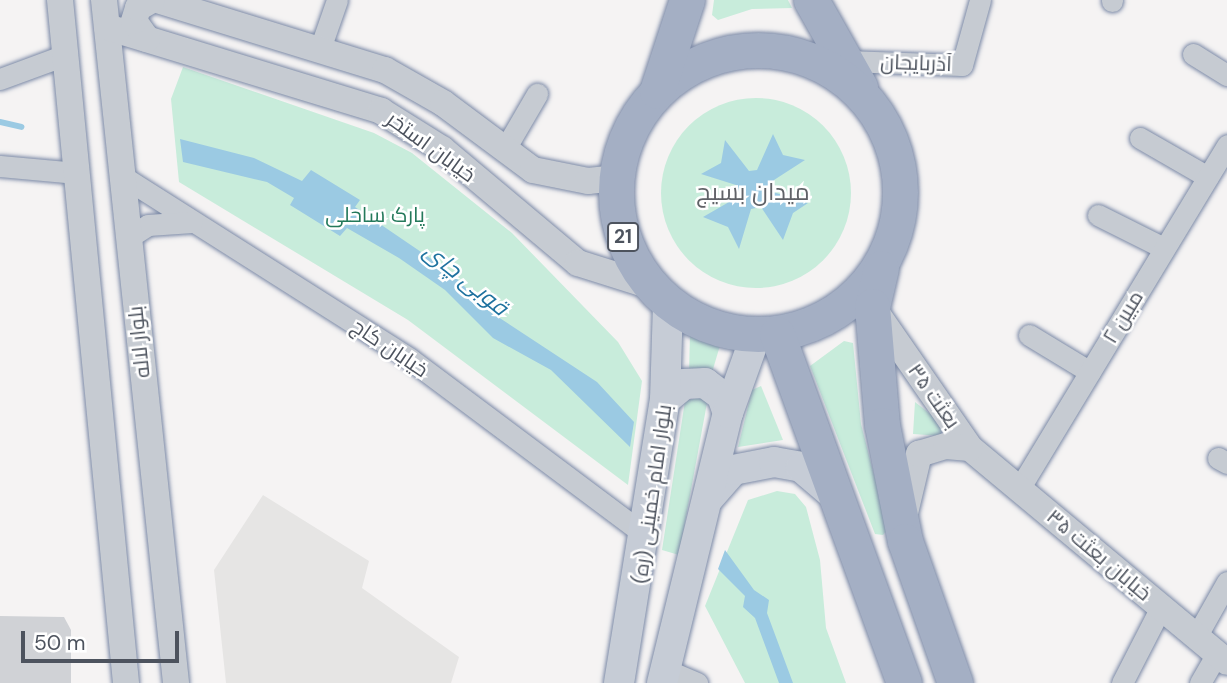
<!DOCTYPE html>
<html>
<head>
<meta charset="utf-8">
<style>
	body { margin:0 }
	#map { position:relative; width:1227px; height:683px; overflow:hidden; background:#f5f3f3; font-family:"DM Sans",Cairo,sans-serif }
	div>[style] { position:absolute }
	.education>* { inset:0; background:#e6e5e4 }
	.green>* { inset:0; background:#c8ecdb }
	.round { border-radius:50% }
	.water>* { inset:0; background:#9bcae3 }
	.stream>* { height:6px; margin:-3px; padding:0 3px; transform-origin:3px; border-radius:3px; background:#9bcae3 }
	.building>* { inset:0; background:#d0d2d6 }
	.roads { filter:drop-shadow(0 0 2px #7c8aa7) drop-shadow(0 0 2px #7c8aa7) }
	.minor>* { height:21px; margin:-10.5px; padding:0 10.5px; transform-origin:10.5px; border-radius:10.5px; background:#c6cbd2 }
	.tertiary>* { height:26px; margin:-13px; padding:0 13px; transform-origin:13px; border-radius:13px; background:#c6cbd2 }
	.secondary>* { height:30px; margin:-15px; padding:0 15px; transform-origin:15px; border-radius:15px; background:#c6ccd6 }
	.trunk>* { height:35px; margin:-17.5px; padding:0 17.5px; transform-origin:17.5px; border-radius:17.5px; background:#a4afc4 }
	.trunk>.ring { margin:-17.5px; padding:0; box-sizing:content-box; background:none; border:35px solid #a4afc4; border-radius:50% }
	span { translate:-50% -50%; white-space:nowrap; text-align:center; line-height:1.15; -webkit-text-stroke:5px #fff; paint-order:stroke }
	.shield-label span { padding:2px 5px; background:#fff; border:2px solid; border-radius:5px; -webkit-text-stroke-width:0 }
	.shield-label { font-size:19px; color:#4d535e; font-weight:700 }
	.street-label { font-size:21px; color:#4d535e }
	.park-label { font-size:21px; color:#24795b }
	.water-label { font-size:23px; color:#1e729f; font-style:italic }
	.quarter-label { font-size:24px; color:#606267 }
	.scale { position:absolute; left:21px; top:631px; width:158px; height:32px; box-sizing:border-box; border:4px solid #4d535e; border-top:0; padding-left:9px; font-size:21px; line-height:24px; white-space:nowrap; color:#4d535e; -webkit-text-stroke:5px #fff; paint-order:stroke }
</style>
</head>
<body>
<div id="map">
	<div class="education">
		<i style="clip-path:polygon(263px 495px,369px 561px,362px 588px,459px 657px,451px 683px,226px 683px,214px 570px)"></i>
	</div>
	<div class="green">
		<i style="clip-path:polygon(714px 0,788px 0,792px 8px,752px 9px,718px 20px,712px 15px)"></i>
		<i style="clip-path:polygon(183px 67px,374px 133px,412px 153px,512px 233px,618px 342px,642px 381px,628px 485px,408px 320px,179px 182px,171px 99px)"></i>
		<i class="round" style="left:661px;top:98px;width:190px;height:190px"></i>
		<i style="clip-path:polygon(690px 334px,721px 342px,711px 376px,689px 373px)"></i>
		<i style="clip-path:polygon(844px 341px,853px 343px,861px 424px,888px 529px,883px 535px,875px 534px,810px 366px)"></i>
		<i style="clip-path:polygon(761px 386px,783px 440px,738px 447px,752px 390px)"></i>
		<i style="clip-path:polygon(703px 396px,707px 403px,679px 555px,662px 550px,685px 401px)"></i>
		<i style="clip-path:polygon(915px 402px,943px 424px,941px 436px,913px 434px)"></i>
		<i style="clip-path:polygon(777px 491px,795px 494px,806px 507px,820px 560px,826px 628px,846px 683px,745px 683px,705px 606px,748px 500px)"></i>
	</div>
	<div class="water">
		<i style="clip-path:polygon(773px 134px,783px 155px,805px 160px,774px 180px,773px 192px,808px 203px,793px 213px,783px 240px,761px 207px,751px 209px,739px 249px,728px 227px,703px 217px,736px 198px,736px 185px,701px 174px,721px 163px,725px 140px,749px 171px,757px 170px)"></i>
		<i style="clip-path:polygon(180px 139px,254px 158px,302px 181px,311px 170px,360px 200px,355px 207px,449px 271px,489px 311px,597px 382px,634px 422px,630px 447px,551px 370px,493px 338px,445px 290px,399px 258px,347px 228px,340px 236px,290px 205px,294px 198px,267px 182px,183px 162px)"></i>
		<i style="clip-path:polygon(725px 550px,754px 590px,769px 600px,767px 613px,793px 683px,779px 683px,755px 618px,743px 607px,745px 596px,718px 569px)"></i>
	</div>
	<div class="stream">
		<i style="left:0;top:122px;width:22px;rotate:13deg"></i>
	</div>
	<div class="building">
		<i style="clip-path:polygon(0 616px,64px 617px,71px 630px,71px 683px,0 683px)"></i>
	</div>
	<div class="roads">
		<div class="minor">
			<i style="left:1112px;top:1px;width:1px;rotate:-90deg"></i>
			<i style="left:321px;top:46px;width:49px;rotate:-70.8deg"></i>
			<i style="left:1193px;top:54px;width:40px;rotate:32deg"></i>
			<i style="left:845px;top:61px;width:117px;rotate:2deg"></i>
			<i style="left:962px;top:65px;width:67px;rotate:-74.5deg"></i>
			<i style="left:0;top:79px;width:69px;rotate:-20.3deg"></i>
			<i style="left:1140px;top:138px;width:78px;rotate:29.8deg"></i>
			<i style="left:505px;top:149px;width:64px;rotate:-59.8deg"></i>
			<i style="left:0;top:166px;width:77px;rotate:5.2deg"></i>
			<i style="left:122px;top:176px;width:341px;rotate:32.4deg"></i>
			<i style="left:410px;top:359px;width:296px;rotate:36.8deg"></i>
			<i style="left:1098px;top:215px;width:74px;rotate:26.6deg"></i>
			<i style="left:128px;top:238px;width:24px;rotate:-33deg"></i>
			<i style="left:148px;top:225px;width:44px;rotate:-3.9deg"></i>
			<i style="left:1029px;top:335px;width:71px;rotate:31.2deg"></i>
			<i style="left:1218px;top:458px;width:10px;rotate:29deg"></i>
			<i style="left:1019px;top:489px;width:402px;rotate:-58.8deg"></i>
			<i style="left:1196px;top:637px;width:63px;rotate:-60.6deg"></i>
			<i style="left:666px;top:670px;width:34px;rotate:23deg"></i>
			<i style="left:1122px;top:683px;width:85px;rotate:-62.8deg"></i>
			<i style="left:1200px;top:683px;width:34px;rotate:-60deg"></i>
		</div>
		<div class="tertiary">
			<i style="left:60px;top:0;width:686px;rotate:84.48deg"></i>
			<i style="left:104px;top:0;width:687px;rotate:83.98deg"></i>
			<i style="left:157px;top:0;width:239px;rotate:17.1deg"></i>
			<i style="left:385px;top:70px;width:67px;rotate:29.6deg"></i>
			<i style="left:443px;top:103px;width:112px;rotate:36.7deg"></i>
			<i style="left:533px;top:170px;width:56px;rotate:11.3deg"></i>
			<i style="left:588px;top:181px;width:28px;rotate:-6deg"></i>
			<i style="left:107px;top:27px;width:287px;rotate:17deg"></i>
			<i style="left:381px;top:111px;width:72px;rotate:31.9deg"></i>
			<i style="left:442px;top:149px;width:177px;rotate:40deg"></i>
			<i style="left:578px;top:263px;width:77px;rotate:17.5deg"></i>
			<i style="left:147px;top:39px;width:22px;rotate:-126deg"></i>
			<i style="left:134px;top:21px;width:14px;rotate:-73deg"></i>
			<i style="left:138px;top:8px;width:16px;rotate:-30deg"></i>
			<i style="left:873px;top:308px;width:170px;rotate:55.3deg"></i>
			<i style="left:970px;top:448px;width:334px;rotate:39.8deg"></i>
			<i style="left:905px;top:513px;width:61px;rotate:-76.7deg"></i>
			<i style="left:919px;top:454px;width:28px;rotate:-17deg"></i>
			<i style="left:946px;top:446px;width:24px;rotate:5deg"></i>
		</div>
		<div class="secondary">
			<i style="left:665px;top:400px;width:25px;rotate:-40deg"></i>
			<i style="left:684px;top:384px;width:21px;rotate:-3deg"></i>
			<i style="left:705px;top:383px;width:21px;rotate:37deg"></i>
			<i style="left:722px;top:396px;width:18px;rotate:71deg"></i>
			<i style="left:709px;top:498px;width:37px;rotate:-49deg"></i>
			<i style="left:733px;top:470px;width:42px;rotate:-11deg"></i>
			<i style="left:774px;top:462px;width:27px;rotate:10deg"></i>
			<i style="left:801px;top:467px;width:45px;rotate:40.5deg"></i>
			<i style="left:619px;top:683px;width:287px;rotate:-80.8deg"></i>
			<i style="left:665px;top:400px;width:97px;rotate:-88.2deg"></i>
			<i style="left:662px;top:683px;width:278px;rotate:-76.3deg"></i>
			<i style="left:728px;top:413px;width:83px;rotate:-70.3deg"></i>
		</div>
		<div class="trunk">
			<i style="left:811px;top:0;width:100px;rotate:60.6deg"></i>
			<i class="ring" style="left:616px;top:50px;width:249px;height:249px"></i>
			<i style="left:657px;top:91px;width:96px;rotate:-71.8deg"></i>
			<i style="left:881px;top:268px;width:39px;rotate:103deg"></i>
			<i style="left:872px;top:306px;width:119px;rotate:85.2deg"></i>
			<i style="left:882px;top:425px;width:118px;rotate:78.8deg"></i>
			<i style="left:905px;top:541px;width:151px;rotate:70.6deg"></i>
			<i style="left:777px;top:334px;width:371px;rotate:70deg"></i>
		</div>
	</div>
	<div class="shield-label">
		<span style="left:623px;top:237px">21</span>
	</div>
	<div class="street-label">
		<span style="left:916px;top:63px;rotate:2deg">آذربایجان</span>
		<span style="left:431px;top:147px;rotate:36deg">خیابان استخر</span>
		<span style="left:1123px;top:317px;rotate:-59deg">مبین ۲</span>
		<span style="left:139px;top:342px;rotate:-96deg">بلوار لاله</span>
		<span style="left:390px;top:348px;rotate:34deg">خیابان کاج</span>
		<span style="left:934px;top:396px;rotate:55deg">بعثت ۳۵</span>
		<span style="left:652px;top:494px;rotate:-82deg">بلوار امام خمینی (ره)</span>
		<span style="left:1099px;top:555px;rotate:40deg">خیابان بعثت ۳۵</span>
	</div>
	<div class="park-label">
		<span style="left:375px;top:215px">پارک ساحلی</span>
	</div>
	<div class="water-label">
		<span style="left:466px;top:279px;rotate:39deg">قوبی چای</span>
	</div>
	<div class="quarter-label">
		<span style="left:753px;top:192px">میدان بسیج</span>
	</div>
	<div class="scale">50 m</div>
</div>
</body>
</html>
